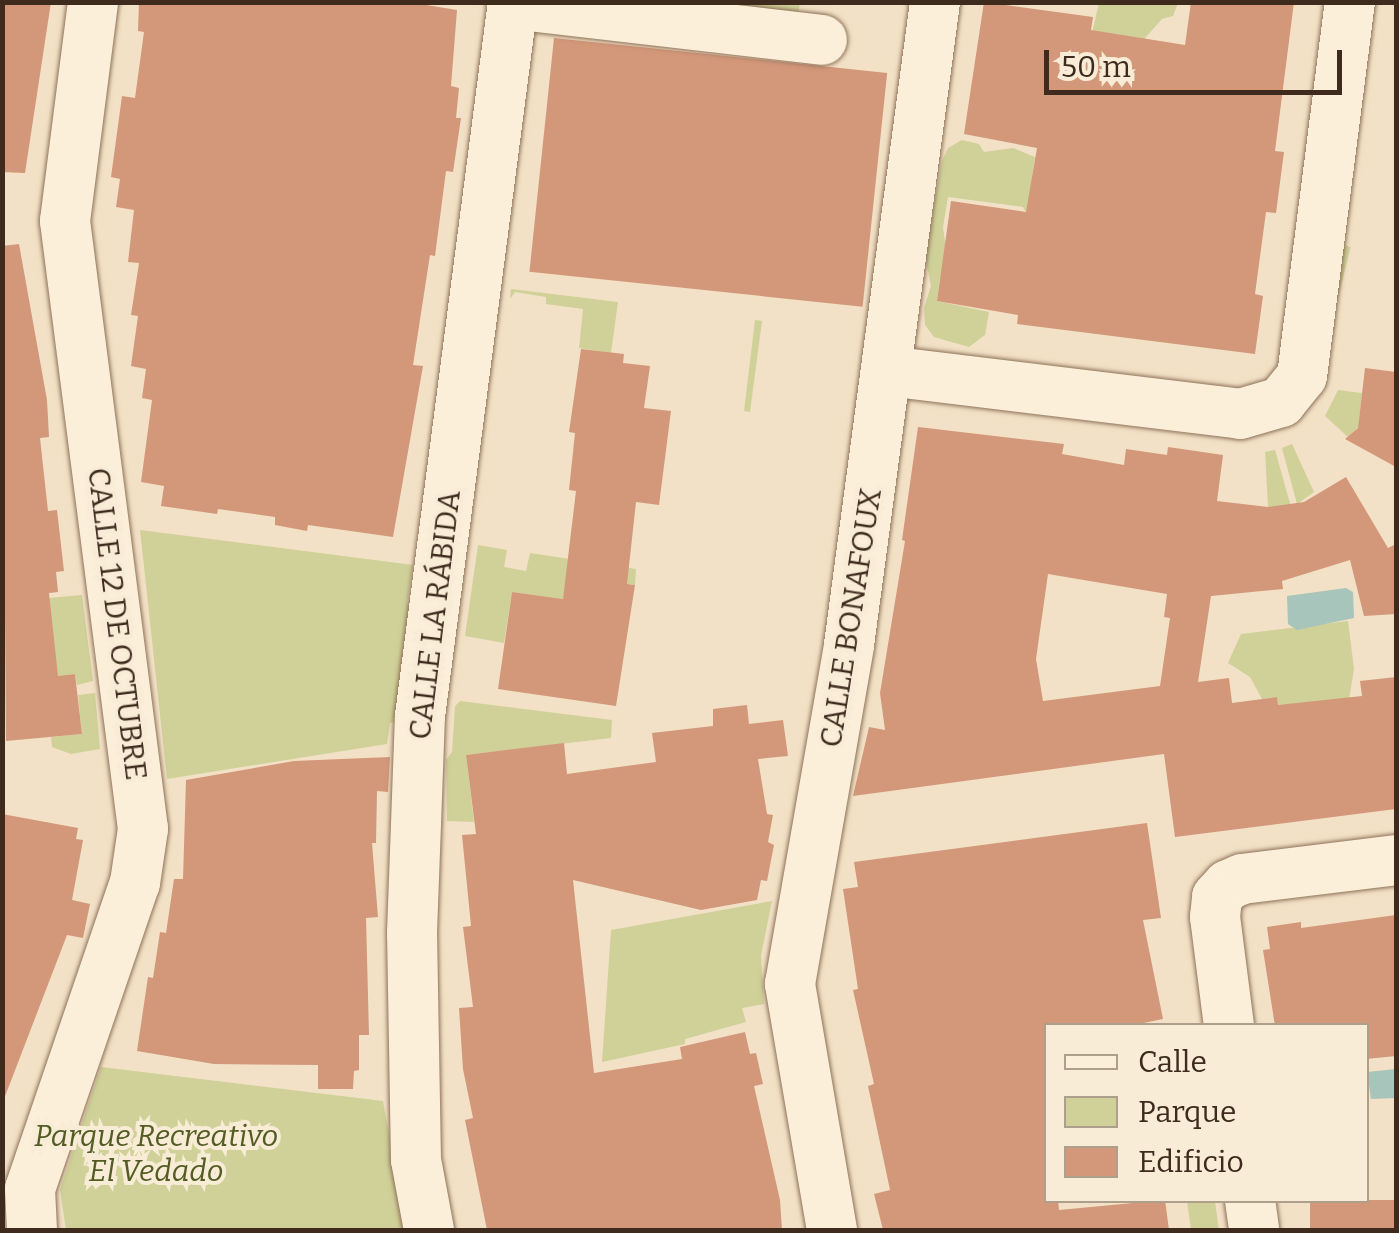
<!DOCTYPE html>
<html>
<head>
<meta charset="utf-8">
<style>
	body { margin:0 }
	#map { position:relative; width:1399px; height:1233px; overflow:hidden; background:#f2e1c6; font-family:Bitter,serif }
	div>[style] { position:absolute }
	.green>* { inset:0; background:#cfd198; transform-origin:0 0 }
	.water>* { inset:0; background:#a7c5ba }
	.building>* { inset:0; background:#d39779; transform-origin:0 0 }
	.roads { filter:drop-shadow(0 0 2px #8f7259) drop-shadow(0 0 2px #8f7259) }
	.minor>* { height:50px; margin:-25px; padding:0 25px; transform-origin:25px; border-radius:25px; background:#fbefda }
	span { translate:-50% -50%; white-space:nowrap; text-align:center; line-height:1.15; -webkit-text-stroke:8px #f8ecd6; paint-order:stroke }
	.street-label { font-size:30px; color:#3e2b1e }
	.park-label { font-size:30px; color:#525c23; font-style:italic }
	.frame { position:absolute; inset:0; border:5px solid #3e2b1e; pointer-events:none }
	.legend { position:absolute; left:1044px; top:1023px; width:325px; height:180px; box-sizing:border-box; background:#f8ecd6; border:2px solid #ae9f8c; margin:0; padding:12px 18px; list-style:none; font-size:30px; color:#3e2b1e }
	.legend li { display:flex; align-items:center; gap:20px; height:50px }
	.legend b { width:50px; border:2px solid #ae9f8c }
	.scale { position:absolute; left:1044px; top:50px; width:298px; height:45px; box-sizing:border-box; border:5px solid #3e2b1e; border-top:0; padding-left:12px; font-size:30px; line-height:35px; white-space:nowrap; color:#3e2b1e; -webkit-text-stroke:8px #f8ecd6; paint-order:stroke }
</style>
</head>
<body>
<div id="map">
	<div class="green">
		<i style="clip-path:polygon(729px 3px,800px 3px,798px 15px,728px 11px)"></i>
		<i style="clip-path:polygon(1099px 3px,1178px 3px,1173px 16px,1162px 19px,1145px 38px,1137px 92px,1086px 59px)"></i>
		<i style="clip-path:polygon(962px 140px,979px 144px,984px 152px,1013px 148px,1035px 157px,1031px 185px,1046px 188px,1034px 210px,1025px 211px,1023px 207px,948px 197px,943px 227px,950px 278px,940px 277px,937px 301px,989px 312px,985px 335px,969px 347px,934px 337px,925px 325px,924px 308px,931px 286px,925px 256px,942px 161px,948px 148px)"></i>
		<i style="left:1343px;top:245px;width:8px;height:126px;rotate:14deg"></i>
		<i style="clip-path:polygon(511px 289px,618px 302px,611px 353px,579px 348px,583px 309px,546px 304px,546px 297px,515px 292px,510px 299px)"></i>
		<i style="clip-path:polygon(755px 320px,762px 321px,750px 412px,744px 411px)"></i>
		<i style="clip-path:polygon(1338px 390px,1362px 393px,1359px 420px,1363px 422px,1348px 437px,1325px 416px)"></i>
		<i style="clip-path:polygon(1292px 444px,1314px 492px,1297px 504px,1282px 448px)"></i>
		<i style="clip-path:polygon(1275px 450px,1291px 507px,1268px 507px,1265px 452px)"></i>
		<i style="clip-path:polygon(140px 530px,413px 565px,407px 603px,415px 606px,402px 721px,390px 723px,387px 744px,167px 779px)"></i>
		<i style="clip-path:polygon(478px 545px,507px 550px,504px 567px,526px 571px,530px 553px,636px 569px,635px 585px,567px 574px,563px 599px,512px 592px,504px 643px,465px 636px)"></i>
		<i style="clip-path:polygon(20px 575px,26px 600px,82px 595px,93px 681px,77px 685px,75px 674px,58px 676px,42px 615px,3px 619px,2px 578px)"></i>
		<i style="clip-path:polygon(1348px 621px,1354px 669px,1349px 700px,1278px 705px,1277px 697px,1262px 699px,1250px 677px,1228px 663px,1241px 634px)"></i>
		<i style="clip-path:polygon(95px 693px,100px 749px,71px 754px,52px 747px,51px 737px,82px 734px,78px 695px)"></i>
		<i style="clip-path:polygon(460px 701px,612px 720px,611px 738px,466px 755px,474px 822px,447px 821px,446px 760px,452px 752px,455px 706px)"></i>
		<i style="clip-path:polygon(772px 901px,761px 956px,764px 1004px,742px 1008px,746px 1022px,685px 1039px,685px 1044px,602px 1062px,611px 930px)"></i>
		<i style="clip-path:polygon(101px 1067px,383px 1101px,406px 1230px,66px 1230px,60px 1190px)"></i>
		<i style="clip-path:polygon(1187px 1201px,1215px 1201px,1219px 1230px,1191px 1230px)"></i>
	</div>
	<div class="water">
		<i style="clip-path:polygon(1346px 588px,1353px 592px,1354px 618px,1297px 630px,1288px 624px,1287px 596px)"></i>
		<i style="clip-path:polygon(1396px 1069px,1396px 1098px,1371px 1099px,1367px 1072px)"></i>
	</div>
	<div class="building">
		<i style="clip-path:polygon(2px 2px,51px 2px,25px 173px,2px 172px)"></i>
		<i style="clip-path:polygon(139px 2px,408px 2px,457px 10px,451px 86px,459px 88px,456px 118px,461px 118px,453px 172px,446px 171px,435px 256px,430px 255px,413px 365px,423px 366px,393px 537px,308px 525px,307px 531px,275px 525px,275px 517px,218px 509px,217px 514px,161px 506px,164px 486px,141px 482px,152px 400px,142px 398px,146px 369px,131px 366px,138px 316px,131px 315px,139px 263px,128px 262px,134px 210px,116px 207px,120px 179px,111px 177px,122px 96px,135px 98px,144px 32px,138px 31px)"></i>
		<i style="clip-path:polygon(984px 2px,1093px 17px,1091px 30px,1185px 45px,1191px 2px,1294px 2px,1275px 151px,1284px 152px,1276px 213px,1266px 212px,1255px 294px,1263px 296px,1255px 354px,1017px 324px,1018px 315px,937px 301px,951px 201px,1026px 212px,1037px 148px,964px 134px)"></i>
		<i style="left:554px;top:38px;width:335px;height:235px;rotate:6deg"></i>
		<i style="clip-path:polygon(19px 244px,47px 400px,49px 437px,40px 438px,48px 511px,57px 510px,64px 571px,56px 572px,58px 592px,49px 593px,58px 676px,75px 674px,82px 734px,6px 741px,2px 246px)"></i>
		<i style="clip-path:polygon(581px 349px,624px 354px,623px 363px,650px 366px,644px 408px,671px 411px,659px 505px,636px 502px,627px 584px,635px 585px,616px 706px,498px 689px,512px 592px,563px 599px,576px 491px,569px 490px,575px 433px,569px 432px)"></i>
		<i style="clip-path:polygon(1365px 368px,1396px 372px,1396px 467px,1345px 439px,1358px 428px)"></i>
		<i style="clip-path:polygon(evenodd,918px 427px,1064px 444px,1062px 454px,1124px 465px,1126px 449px,1167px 455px,1168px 447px,1223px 455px,1217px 501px,1268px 507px,1304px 502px,1346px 477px,1388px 548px,1396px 544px,1396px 614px,1364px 616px,1350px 560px,1282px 581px,1283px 589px,1211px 596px,1198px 682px,1229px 678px,1232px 703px,1277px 697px,1278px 705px,1362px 696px,1360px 681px,1396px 677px,1396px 809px,1175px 837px,1164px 754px,853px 796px,869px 727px,885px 730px,880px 693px,905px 541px,902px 540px,918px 427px,1048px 574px,1167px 594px,1164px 617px,1170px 618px,1160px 686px,1043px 701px,1036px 659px,1048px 574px)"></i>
		<i style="clip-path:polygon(747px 705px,749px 724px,783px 720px,788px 756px,758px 759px,767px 814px,773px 815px,768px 842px,774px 845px,767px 881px,761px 880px,757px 900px,701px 910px,573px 880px,594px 1073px,682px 1059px,680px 1047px,745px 1032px,750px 1054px,756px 1053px,763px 1084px,754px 1086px,780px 1200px,782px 1230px,487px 1230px,465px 1120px,473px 1118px,463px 1069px,459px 1008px,473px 1007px,463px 927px,471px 926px,462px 835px,476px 834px,466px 755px,564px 743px,567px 774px,656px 762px,652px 733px,713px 726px,713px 709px)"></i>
		<i style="clip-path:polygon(390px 757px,388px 792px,377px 791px,376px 843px,372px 843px,378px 917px,366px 918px,369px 1035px,359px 1035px,359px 1070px,354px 1071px,353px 1089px,318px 1089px,318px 1065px,214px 1064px,137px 1051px,148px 977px,153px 978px,160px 932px,166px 933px,174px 879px,183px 879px,186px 780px,294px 761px)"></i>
		<i style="clip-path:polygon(2px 814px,78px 828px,76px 839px,83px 840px,72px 900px,90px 904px,83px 938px,67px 935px,4px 1099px)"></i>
		<i style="clip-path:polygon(1147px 823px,1161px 918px,1143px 920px,1163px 1019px,1129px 1026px,1046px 1026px,1046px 1200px,1058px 1200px,1059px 1210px,1165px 1200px,1169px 1230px,883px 1230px,874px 1194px,890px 1190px,868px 1086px,874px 1084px,853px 990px,858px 989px,843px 889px,858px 887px,854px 862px)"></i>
		<i style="clip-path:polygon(1396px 915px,1396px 1056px,1366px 1059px,1366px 1026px,1275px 1026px,1263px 950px,1270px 949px,1267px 927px,1301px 922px,1301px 928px)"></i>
		<i style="left:1310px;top:1200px;width:86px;height:30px"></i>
	</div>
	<div class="roads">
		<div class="minor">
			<i style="left:512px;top:4px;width:312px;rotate:6.6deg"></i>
			<i style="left:887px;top:371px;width:356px;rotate:6.9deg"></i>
			<i style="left:1240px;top:414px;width:43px;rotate:-16.3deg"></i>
			<i style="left:1281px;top:402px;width:33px;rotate:-51deg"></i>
			<i style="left:1302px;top:376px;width:377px;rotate:-82.7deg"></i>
			<i style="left:1229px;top:1026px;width:110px;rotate:-97.3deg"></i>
			<i style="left:1215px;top:917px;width:20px;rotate:-84deg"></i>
			<i style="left:1217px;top:897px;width:16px;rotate:-47deg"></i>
			<i style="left:1228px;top:885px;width:15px;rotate:-23deg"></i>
			<i style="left:1242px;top:879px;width:155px;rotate:-7deg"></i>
			<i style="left:1250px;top:1200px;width:30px;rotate:82deg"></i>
			<i style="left:32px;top:1230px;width:41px;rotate:-92.8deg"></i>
			<i style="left:30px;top:1189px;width:324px;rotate:-71.1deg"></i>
			<i style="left:135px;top:883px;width:55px;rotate:-81.6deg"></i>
			<i style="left:143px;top:829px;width:613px;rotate:-97.31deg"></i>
			<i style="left:65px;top:221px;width:221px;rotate:-82.7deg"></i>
			<i style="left:429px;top:1230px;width:71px;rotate:-100.5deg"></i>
			<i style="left:416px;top:1160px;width:227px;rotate:-91deg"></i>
			<i style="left:412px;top:933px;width:217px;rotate:-87.9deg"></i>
			<i style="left:420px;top:716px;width:720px;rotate:-82.58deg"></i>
			<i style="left:832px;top:1230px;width:250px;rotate:-99.7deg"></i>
			<i style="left:790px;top:984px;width:344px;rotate:-80.1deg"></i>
			<i style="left:849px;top:645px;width:649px;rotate:-82.38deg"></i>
		</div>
	</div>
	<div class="street-label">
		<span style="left:435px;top:615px;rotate:-83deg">CALLE LA RÁBIDA</span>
		<span style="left:851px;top:618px;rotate:-81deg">CALLE BONAFOUX</span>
		<span style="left:117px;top:624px;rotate:83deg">CALLE 12 DE OCTUBRE</span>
	</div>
	<div class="park-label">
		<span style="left:156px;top:1153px">Parque Recreativo<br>El Vedado</span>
	</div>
	<div class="frame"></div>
	<ul class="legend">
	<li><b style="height:12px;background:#fbefda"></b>Calle</li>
	<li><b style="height:28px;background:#cfd198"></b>Parque</li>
	<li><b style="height:28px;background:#d39779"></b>Edificio</li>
	</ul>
	<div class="scale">50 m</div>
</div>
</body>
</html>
